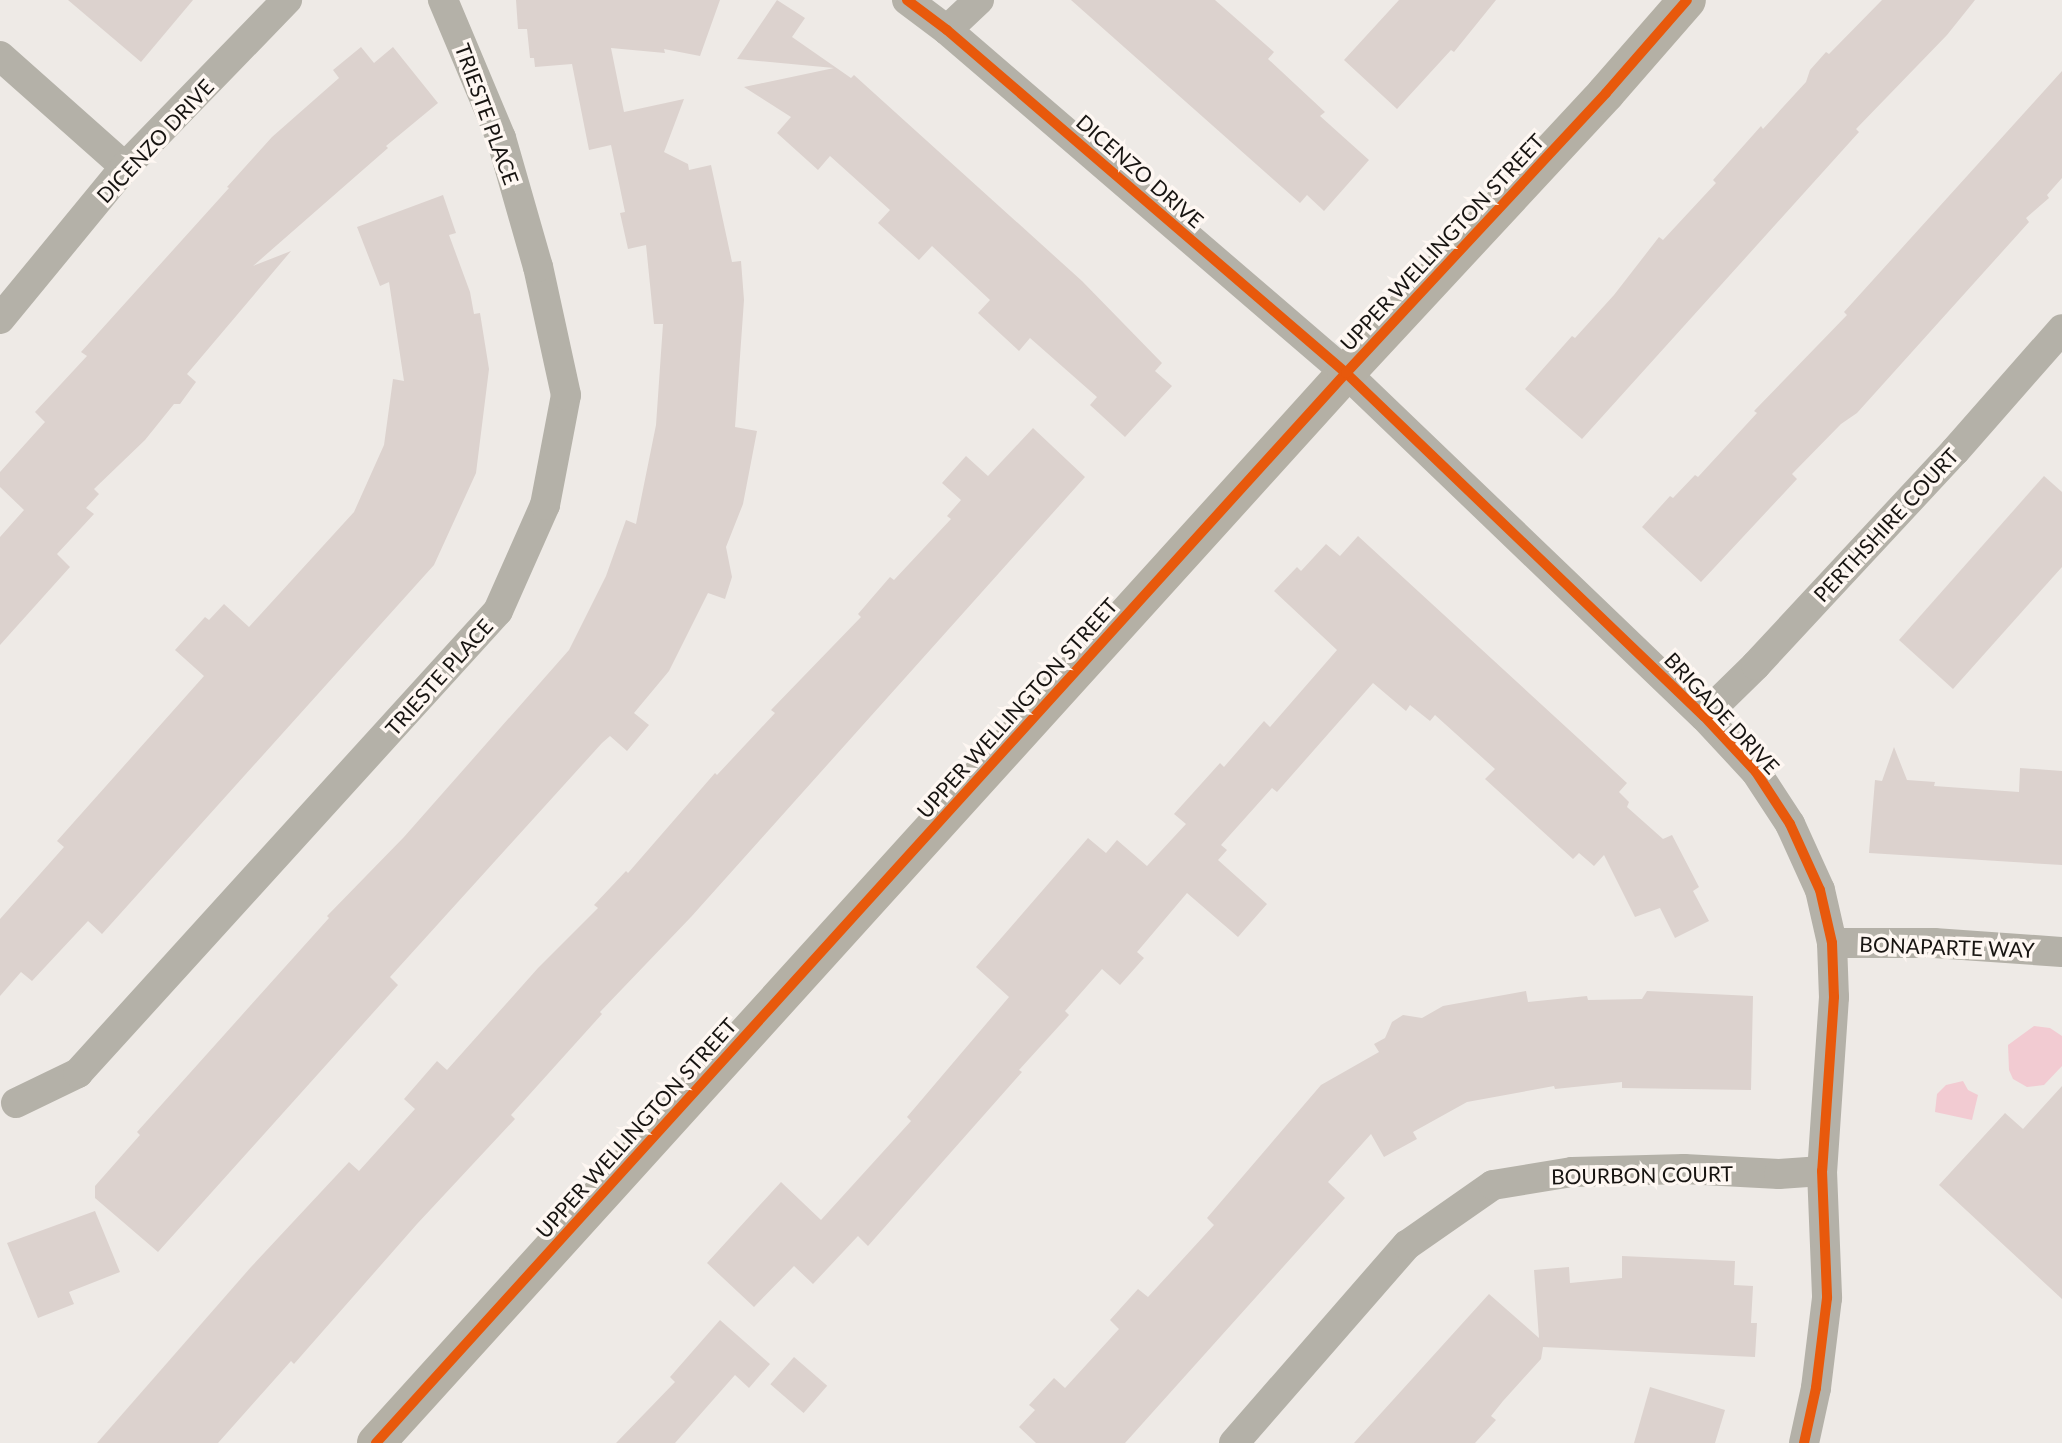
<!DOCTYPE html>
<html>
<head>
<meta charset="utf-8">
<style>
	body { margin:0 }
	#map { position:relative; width:2062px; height:1443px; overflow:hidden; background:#eeeae6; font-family:Lato,sans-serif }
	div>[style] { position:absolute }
	.green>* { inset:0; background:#f2cbd2 }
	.building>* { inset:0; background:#dcd2ce; transform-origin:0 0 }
	.minor>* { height:30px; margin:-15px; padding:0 15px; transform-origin:15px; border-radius:15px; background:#b4b1a8 }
	.secondary>* { height:38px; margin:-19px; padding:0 19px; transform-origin:19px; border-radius:19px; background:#b4b0a5 }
	.cycleway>* { height:10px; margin:-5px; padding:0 5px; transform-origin:5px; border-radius:5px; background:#e8590c }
	span { translate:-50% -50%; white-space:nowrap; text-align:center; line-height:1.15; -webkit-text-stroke:7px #fef7f2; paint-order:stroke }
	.street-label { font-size:21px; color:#171411 }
</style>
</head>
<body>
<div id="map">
	<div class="green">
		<i style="clip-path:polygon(2034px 1026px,2050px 1028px,2062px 1036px,2062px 1066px,2044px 1085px,2027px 1087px,2013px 1079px,2009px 1070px,2008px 1045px)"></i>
		<i style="clip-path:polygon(1963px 1081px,1968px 1090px,1978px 1095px,1972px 1120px,1935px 1112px,1937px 1094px,1946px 1085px)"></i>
	</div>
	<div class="building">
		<i style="clip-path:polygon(68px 0,193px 0,141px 62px)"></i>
		<i style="clip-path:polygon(516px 0,720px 0,700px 56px,664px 49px,665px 53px,611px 48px,624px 112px,684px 99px,664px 152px,688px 164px,689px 170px,711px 165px,732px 262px,741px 261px,744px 300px,735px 427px,757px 431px,743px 504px,726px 547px,732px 577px,725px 599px,708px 593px,669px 671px,634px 713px,649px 725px,627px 751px,610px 736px,602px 743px,390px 977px,398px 985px,158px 1252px,95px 1198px,95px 1186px,140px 1135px,137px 1132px,329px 918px,327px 916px,404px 837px,569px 650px,606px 576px,626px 520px,636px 524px,656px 425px,663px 324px,654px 324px,646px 245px,628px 249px,620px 213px,625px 212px,611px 145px,589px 150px,572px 64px,535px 67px,534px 58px,530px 58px,527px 29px,518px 29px)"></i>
		<i style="clip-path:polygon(777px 0,805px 18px,792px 37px,851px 78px,854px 75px,1082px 281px,1162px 363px,1155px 371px,1172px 386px,1125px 437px,1090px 405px,1097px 397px,1030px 338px,1019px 351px,978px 313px,990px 300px,932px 246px,919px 260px,878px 223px,890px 210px,830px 156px,818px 170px,777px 133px,791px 117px,744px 87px,834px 68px,737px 59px)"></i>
		<i style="clip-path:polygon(1071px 0,1215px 0,1274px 52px,1268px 59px,1325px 112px,1320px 116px,1369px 160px,1324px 211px,1307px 195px,1300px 203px)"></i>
		<i style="clip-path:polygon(1399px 0,1496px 0,1454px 52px,1451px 50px,1397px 109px,1344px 60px)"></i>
		<i style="clip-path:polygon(1882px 0,1975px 0,1947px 35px,1856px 129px,1859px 132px,1582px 439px,1525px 389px,1572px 336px,1575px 338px,1614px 295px,1659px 237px,1663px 240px,1716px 183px,1713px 180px,1761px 126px,1763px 129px,1806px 82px,1810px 70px,1826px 52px,1829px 54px)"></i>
		<i style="clip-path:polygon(361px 47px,374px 63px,393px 47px,438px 103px,386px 146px,388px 148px,253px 266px,291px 251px,187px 374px,196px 382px,180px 404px,174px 404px,145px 440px,94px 489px,99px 494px,86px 508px,94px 514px,57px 554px,70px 567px,0 645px,0 537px,24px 510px,0 487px,0 472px,45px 422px,35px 412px,87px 356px,81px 352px,229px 188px,227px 187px,272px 137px,339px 78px,333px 70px)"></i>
		<i style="clip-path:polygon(2062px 71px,2062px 178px,2047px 195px,2049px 198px,2026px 218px,2029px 222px,1857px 413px,1841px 424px,1792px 474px,1797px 479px,1701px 582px,1642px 527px,1670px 496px,1673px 498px,1695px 475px,1698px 477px,1757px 413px,1754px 411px,1847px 315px,1844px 312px)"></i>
		<i style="clip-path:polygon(443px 195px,456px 233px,449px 235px,470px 292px,474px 314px,480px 313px,489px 369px,476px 473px,434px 565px,102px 934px,88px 921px,32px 981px,21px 972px,0 996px,0 919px,64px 847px,57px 841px,204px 676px,175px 650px,205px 617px,209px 620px,224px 604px,249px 627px,354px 512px,384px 445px,393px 379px,404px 381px,389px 282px,380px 286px,357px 227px)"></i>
		<i style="clip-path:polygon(1033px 428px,1085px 477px,691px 917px,600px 1012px,602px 1014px,511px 1115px,515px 1119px,417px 1224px,294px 1364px,291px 1361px,218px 1443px,97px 1443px,251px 1267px,349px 1162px,359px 1171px,415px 1109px,404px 1099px,437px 1061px,447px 1070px,538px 968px,598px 908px,594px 905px,626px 871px,628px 873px,715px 773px,717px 775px,775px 713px,771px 710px,861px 617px,858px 614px,890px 577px,894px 580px,951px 519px,947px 516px,961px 500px,942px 483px,966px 456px,988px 476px)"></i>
		<i style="clip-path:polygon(2044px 476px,2062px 492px,2062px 567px,1953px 689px,1899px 640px)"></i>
		<i style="clip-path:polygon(1358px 536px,1627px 783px,1619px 792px,1629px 802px,1627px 807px,1663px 839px,1672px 835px,1699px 887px,1693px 891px,1709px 921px,1675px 938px,1660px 908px,1635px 917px,1604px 855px,1594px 866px,1579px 853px,1573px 859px,1485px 779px,1495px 769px,1435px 715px,1430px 721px,1410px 705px,1406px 711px,1373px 683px,1277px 792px,1272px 788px,1221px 845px,1227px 850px,1218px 860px,1267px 904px,1238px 937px,1187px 893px,1137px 952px,1144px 958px,1120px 985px,1102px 969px,1065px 1011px,1069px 1015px,1019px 1070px,1022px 1072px,868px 1246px,858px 1236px,813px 1284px,794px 1266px,754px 1307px,707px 1263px,781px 1182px,821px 1220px,911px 1121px,907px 1117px,1009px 997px,976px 967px,1088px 838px,1106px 853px,1117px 840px,1147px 866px,1186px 824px,1174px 814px,1220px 763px,1224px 767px,1264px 721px,1270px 727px,1337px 650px,1274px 591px,1297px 567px,1301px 571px,1326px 544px,1340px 556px)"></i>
		<i style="clip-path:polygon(1894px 747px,1907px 780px,1935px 782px,1934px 786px,2019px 792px,2020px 768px,2062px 771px,2062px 865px,1869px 853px,1875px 780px,1882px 781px)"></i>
		<i style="clip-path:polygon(1526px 991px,1528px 1002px,1587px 996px,1588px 1000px,1642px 999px,1647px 991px,1753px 996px,1751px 1090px,1622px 1088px,1622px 1082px,1555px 1089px,1554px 1086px,1467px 1102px,1413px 1132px,1417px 1139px,1384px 1157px,1371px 1134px,1328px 1182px,1345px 1198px,1125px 1443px,1036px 1443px,1019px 1427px,1035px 1410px,1029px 1405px,1054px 1378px,1065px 1388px,1119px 1329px,1110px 1320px,1138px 1289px,1148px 1297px,1214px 1225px,1207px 1218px,1321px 1085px,1379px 1052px,1374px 1044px,1385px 1038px,1392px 1022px,1403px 1015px,1422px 1018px,1443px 1006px)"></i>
		<i style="clip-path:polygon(2062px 1086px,2062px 1299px,1939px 1185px,2005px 1113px,2023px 1129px)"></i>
		<i style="clip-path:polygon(95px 1211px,120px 1272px,69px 1292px,74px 1304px,38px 1318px,7px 1243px)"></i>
		<i style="clip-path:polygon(1622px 1256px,1735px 1261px,1734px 1285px,1753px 1286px,1751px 1323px,1757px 1323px,1755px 1357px,1543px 1347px,1541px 1359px,1503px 1401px,1491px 1416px,1496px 1420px,1475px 1443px,1354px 1443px,1489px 1294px,1539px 1338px,1534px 1270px,1569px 1267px,1570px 1283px,1622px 1278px)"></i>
		<i style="clip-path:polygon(720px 1320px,770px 1364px,749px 1388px,735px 1375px,675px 1443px,616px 1443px,675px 1382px,670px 1377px)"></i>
		<i style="left:794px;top:1357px;width:44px;height:36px;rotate:41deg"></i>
		<i style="clip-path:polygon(1650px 1387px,1725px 1410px,1715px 1443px,1634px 1443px)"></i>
	</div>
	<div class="minor">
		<i style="left:907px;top:0;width:50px;rotate:36.9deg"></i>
		<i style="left:947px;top:30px;width:526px;rotate:40.68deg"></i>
		<i style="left:1346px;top:373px;width:496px;rotate:43.8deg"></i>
		<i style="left:1704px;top:716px;width:76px;rotate:47.1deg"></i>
		<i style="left:1756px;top:772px;width:62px;rotate:56.8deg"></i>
		<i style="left:1790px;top:824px;width:72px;rotate:65.6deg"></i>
		<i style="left:1820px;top:890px;width:54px;rotate:77.2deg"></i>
		<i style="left:1832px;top:943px;width:54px;rotate:87.9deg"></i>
		<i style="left:1834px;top:997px;width:174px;rotate:93.9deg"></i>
		<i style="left:1822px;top:1171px;width:127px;rotate:87.7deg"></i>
		<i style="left:1827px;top:1298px;width:91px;rotate:97deg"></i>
		<i style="left:1816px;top:1388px;width:56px;rotate:102.3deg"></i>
		<i style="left:947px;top:30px;width:44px;rotate:-43.2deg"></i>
		<i style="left:0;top:56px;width:167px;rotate:41.6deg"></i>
		<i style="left:0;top:319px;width:197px;rotate:-50.6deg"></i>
		<i style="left:125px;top:167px;width:233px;rotate:-45.9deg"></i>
		<i style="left:1704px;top:716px;width:73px;rotate:-44.4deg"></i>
		<i style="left:1756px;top:665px;width:292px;rotate:-47.1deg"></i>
		<i style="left:1955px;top:451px;width:162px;rotate:-48.7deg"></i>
		<i style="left:1832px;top:943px;width:102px"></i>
		<i style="left:1934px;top:943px;width:128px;rotate:4deg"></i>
		<i style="left:16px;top:1103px;width:69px;rotate:-25.8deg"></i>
		<i style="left:78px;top:1073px;width:624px;rotate:-47.73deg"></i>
		<i style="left:498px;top:611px;width:116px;rotate:-66.1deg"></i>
		<i style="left:545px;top:505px;width:112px;rotate:-79.2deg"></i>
		<i style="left:566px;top:395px;width:131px;rotate:-102.3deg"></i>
		<i style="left:538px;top:267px;width:134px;rotate:-106deg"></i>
		<i style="left:501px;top:138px;width:150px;rotate:-112.8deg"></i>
		<i style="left:1234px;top:1443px;width:263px;rotate:-48.9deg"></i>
		<i style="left:1407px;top:1245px;width:105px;rotate:-34.9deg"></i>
		<i style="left:1493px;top:1185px;width:80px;rotate:-9.3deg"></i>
		<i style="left:1572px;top:1172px;width:112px;rotate:-1.5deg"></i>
		<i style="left:1684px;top:1169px;width:95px;rotate:3deg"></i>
		<i style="left:1779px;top:1174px;width:43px;rotate:-4deg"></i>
	</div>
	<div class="secondary">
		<i style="left:376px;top:1443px;width:1444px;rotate:-47.81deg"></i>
		<i style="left:1346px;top:373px;width:382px;rotate:-47.1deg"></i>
		<i style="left:1606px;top:93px;width:123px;rotate:-48.9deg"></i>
	</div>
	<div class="cycleway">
		<i style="left:907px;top:0;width:50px;rotate:36.9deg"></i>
		<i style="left:947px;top:30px;width:526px;rotate:40.68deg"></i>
		<i style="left:1346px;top:373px;width:496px;rotate:43.8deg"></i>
		<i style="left:1704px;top:716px;width:76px;rotate:47.1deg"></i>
		<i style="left:1756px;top:772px;width:62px;rotate:56.8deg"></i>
		<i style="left:1790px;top:824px;width:72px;rotate:65.6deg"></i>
		<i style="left:1820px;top:890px;width:54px;rotate:77.2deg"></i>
		<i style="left:1832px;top:943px;width:54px;rotate:87.9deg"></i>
		<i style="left:1834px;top:997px;width:174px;rotate:93.9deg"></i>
		<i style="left:1822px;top:1171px;width:127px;rotate:87.7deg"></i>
		<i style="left:1827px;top:1298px;width:91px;rotate:97deg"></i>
		<i style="left:1816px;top:1388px;width:56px;rotate:102.3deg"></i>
		<i style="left:376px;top:1443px;width:1444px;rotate:-47.81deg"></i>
		<i style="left:1346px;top:373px;width:382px;rotate:-47.1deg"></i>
		<i style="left:1606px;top:93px;width:123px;rotate:-48.9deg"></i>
	</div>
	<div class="street-label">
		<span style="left:487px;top:114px;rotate:70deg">TRIESTE PLACE</span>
		<span style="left:155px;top:141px;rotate:-47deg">DICENZO DRIVE</span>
		<span style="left:1140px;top:171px;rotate:41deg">DICENZO DRIVE</span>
		<span style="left:1442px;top:242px;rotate:-47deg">UPPER WELLINGTON STREET</span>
		<span style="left:1886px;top:525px;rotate:-47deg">PERTHSHIRE COURT</span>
		<span style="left:439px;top:677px;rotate:-48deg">TRIESTE PLACE</span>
		<span style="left:1017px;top:708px;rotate:-48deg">UPPER WELLINGTON STREET</span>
		<span style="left:1722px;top:713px;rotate:47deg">BRIGADE DRIVE</span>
		<span style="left:1947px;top:947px;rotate:2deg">BONAPARTE WAY</span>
		<span style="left:636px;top:1128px;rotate:-48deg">UPPER WELLINGTON STREET</span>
		<span style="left:1642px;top:1175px;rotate:-1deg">BOURBON COURT</span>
	</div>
</div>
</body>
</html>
